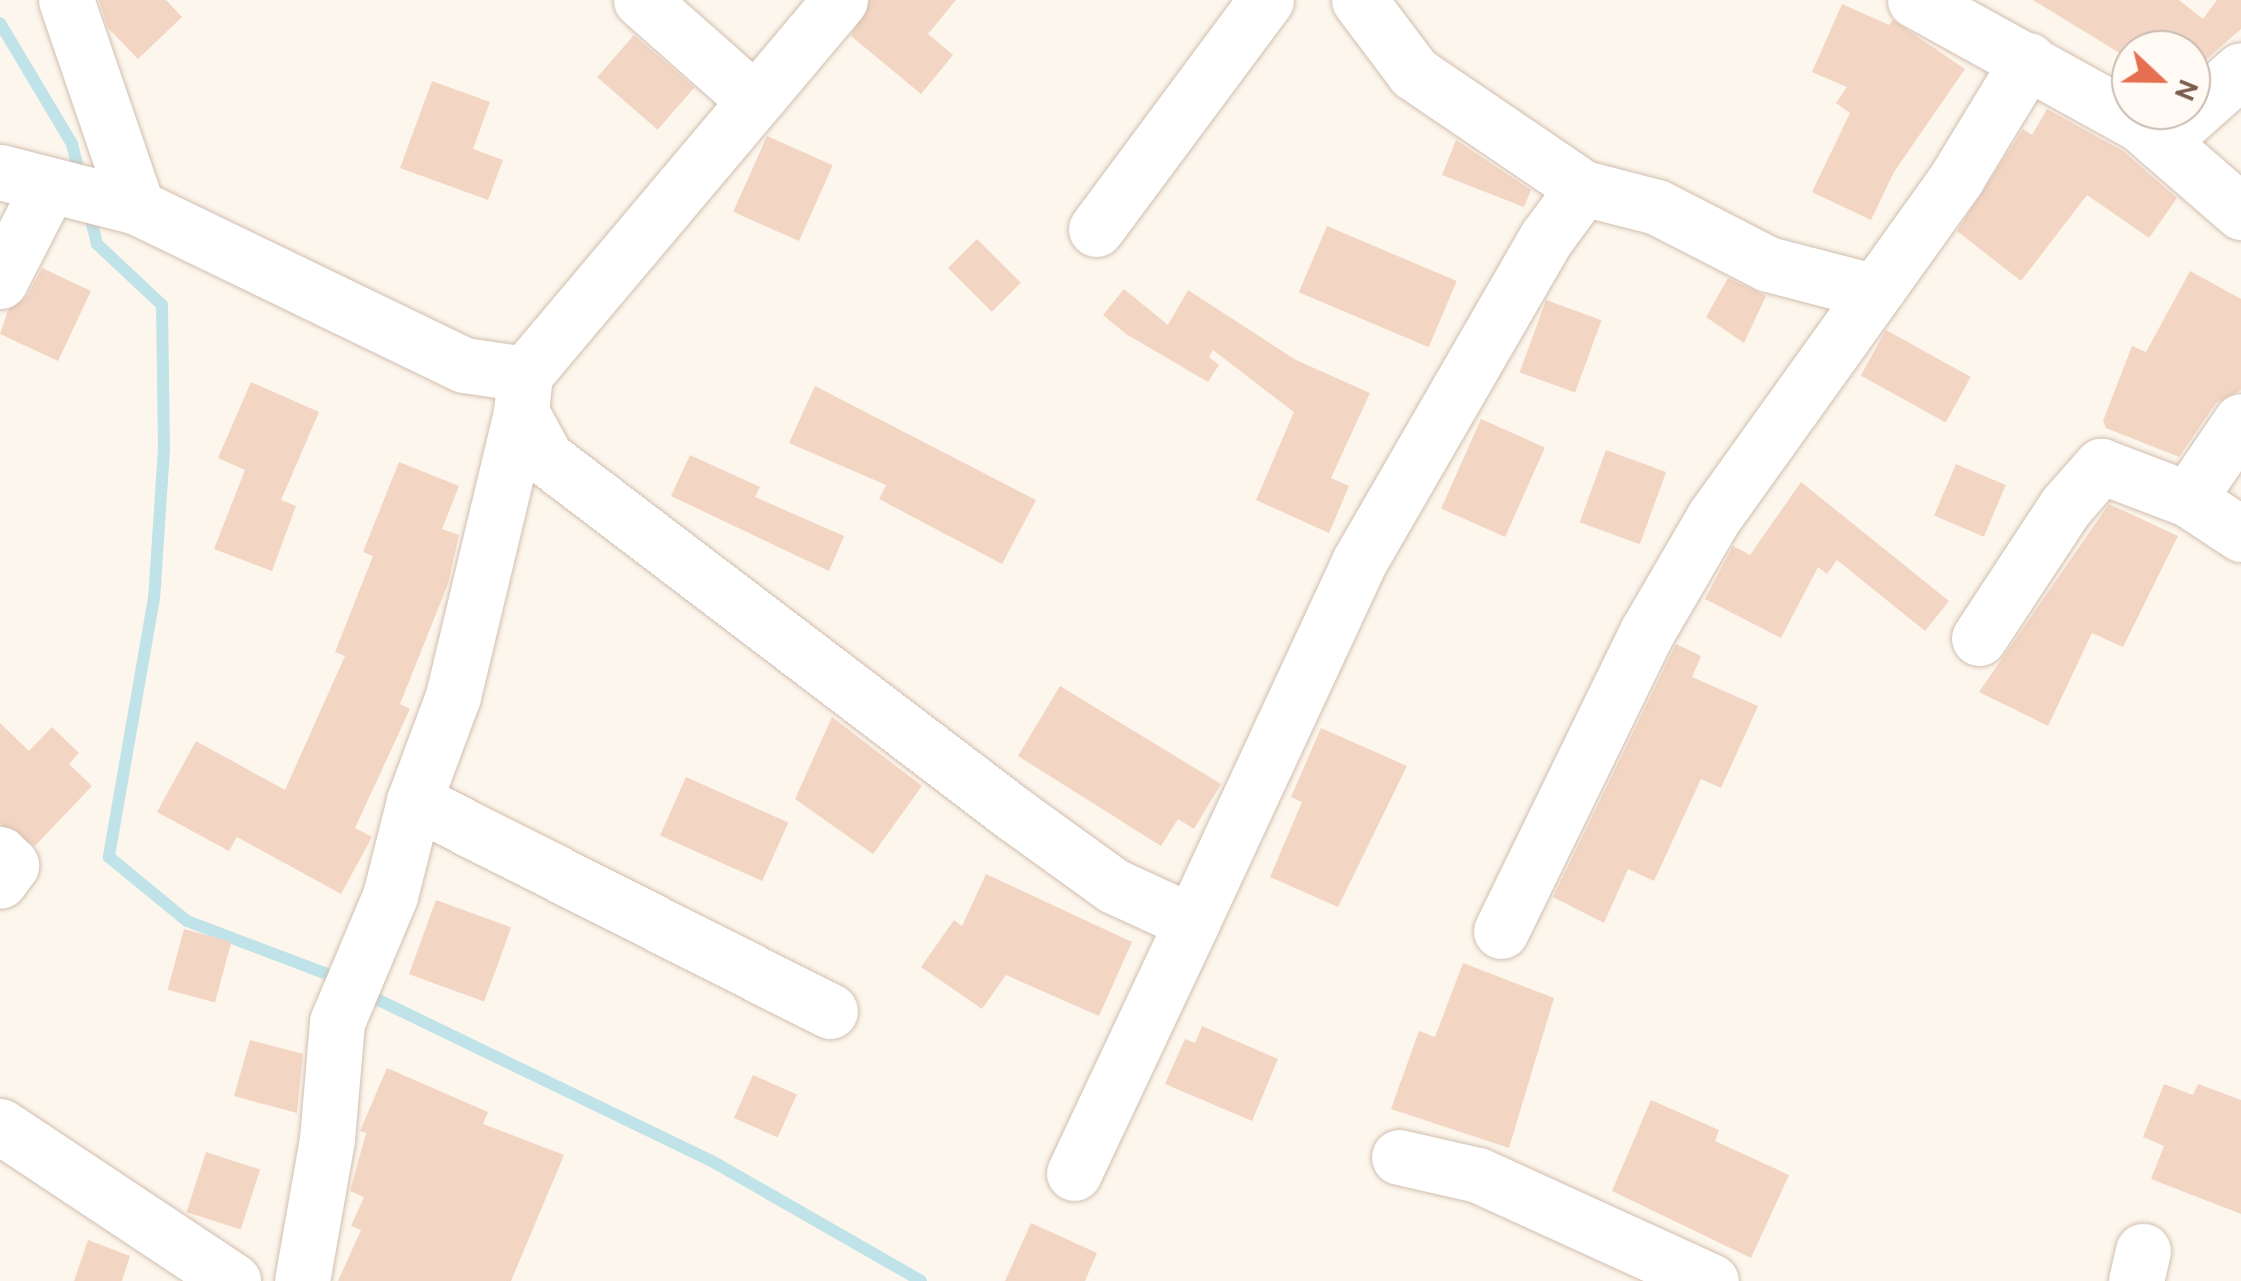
<!DOCTYPE html>
<html>
<head>
<meta charset="utf-8">
<style>
	body { margin:0 }
	#map { position:relative; width:2241px; height:1281px; overflow:hidden; background:#fdf6ec; font-family:Cabin,sans-serif }
	div>[style] { position:absolute }
	.stream>* { height:12px; margin:-6px; padding:0 6px; transform-origin:6px; border-radius:6px; background:#bfe3e8 }
	.building>* { inset:0; background:#f3d5c3; transform-origin:0 0 }
	.roads { filter:drop-shadow(0 0 2px #d1beb0) drop-shadow(0 0 2px #d1beb0) }
	.minor>* { height:55px; margin:-27.5px; padding:0 27.5px; transform-origin:27.5px; border-radius:27.5px; background:#fff }
	span { translate:-50% -50%; white-space:nowrap; text-align:center; line-height:1.15; -webkit-text-stroke:10px #fffaf3; paint-order:stroke }
	.north { position:absolute; left:2111px; top:30px; width:100px; height:100px; box-sizing:border-box; background:#fffaf3; border:2px solid #cabbb1; border-radius:50%; rotate:112deg; font-size:28px; font-weight:700; line-height:40px; text-align:center; color:#7a5c4d }
	.north::after { content:''; display:block; margin:auto; width:35px; height:45px; background:#e76f51; clip-path:polygon(50% 0,100% 100%,50% 72%,0 100%) }
</style>
</head>
<body>
<div id="map">
	<div class="stream">
		<i style="left:0;top:23px;width:141px;rotate:59.2deg"></i>
		<i style="left:72px;top:144px;width:36px;rotate:76deg"></i>
		<i style="left:88px;top:208px;width:37px;rotate:76deg"></i>
		<i style="left:97px;top:244px;width:89px;rotate:43.2deg"></i>
		<i style="left:162px;top:305px;width:144px;rotate:89.2deg"></i>
		<i style="left:164px;top:449px;width:149px;rotate:93.8deg"></i>
		<i style="left:154px;top:598px;width:263px;rotate:99.9deg"></i>
		<i style="left:109px;top:857px;width:101px;rotate:39.4deg"></i>
		<i style="left:187px;top:921px;width:167px;rotate:20.7deg"></i>
		<i style="left:364px;top:993px;width:384px;rotate:25.8deg"></i>
		<i style="left:710px;top:1160px;width:243px;rotate:29.8deg"></i>
	</div>
	<div class="building">
		<i style="clip-path:polygon(99px 0,166px 0,182px 17px,138px 59px,108px 28px)"></i>
		<i style="clip-path:polygon(870px 0,956px 0,928px 34px,953px 55px,921px 94px,851px 36px)"></i>
		<i style="clip-path:polygon(2033px 0,2179px 0,2203px 19px,2217px 0,2241px 0,2241px 29px,2191px 73px,2191px 50px,2131px 50px,2131px 60px)"></i>
		<i style="clip-path:polygon(1842px 4px,1889px 25px,1893px 20px,1965px 69px,1894px 172px,1871px 220px,1812px 192px,1850px 113px,1836px 103px,1847px 87px,1812px 72px)"></i>
		<i style="left:634px;top:35px;width:80px;height:56px;rotate:41deg"></i>
		<i style="clip-path:polygon(432px 81px,490px 102px,473px 149px,503px 160px,488px 200px,400px 168px)"></i>
		<i style="clip-path:polygon(2047px 109px,2123px 151px,2177px 198px,2149px 238px,2087px 195px,2021px 281px,1957px 231px,2023px 129px,2032px 135px)"></i>
		<i style="left:767px;top:136px;width:72px;height:83px;rotate:24deg"></i>
		<i style="clip-path:polygon(1456px 140px,1531px 190px,1524px 207px,1442px 175px)"></i>
		<i style="left:1327px;top:226px;width:141px;height:72px;rotate:23deg"></i>
		<i style="left:977px;top:239px;width:62px;height:41px;rotate:45deg"></i>
		<i style="clip-path:polygon(42px 268px,91px 291px,58px 361px,0 334px,8px 310px,27px 296px)"></i>
		<i style="clip-path:polygon(2190px 271px,2241px 299px,2241px 390px,2216px 403px,2179px 457px,2106px 428px,2103px 421px,2132px 346px,2146px 352px)"></i>
		<i style="clip-path:polygon(1728px 278px,1766px 296px,1744px 343px,1706px 317px)"></i>
		<i style="clip-path:polygon(1124px 289px,1168px 325px,1188px 290px,1296px 360px,1370px 393px,1331px 478px,1349px 486px,1329px 533px,1256px 500px,1294px 412px,1213px 350px,1209px 357px,1219px 365px,1208px 382px,1126px 334px,1103px 315px)"></i>
		<i style="left:1546px;top:300px;width:59px;height:77px;rotate:20deg"></i>
		<i style="left:1886px;top:330px;width:97px;height:52px;rotate:29deg"></i>
		<i style="clip-path:polygon(251px 382px,319px 412px,281px 500px,296px 506px,272px 571px,214px 549px,245px 470px,218px 458px)"></i>
		<i style="clip-path:polygon(815px 386px,1036px 500px,1002px 564px,879px 499px,886px 485px,789px 443px)"></i>
		<i style="left:1481px;top:419px;width:70px;height:98px;rotate:24deg"></i>
		<i style="left:1606px;top:450px;width:64px;height:77px;rotate:20deg"></i>
		<i style="clip-path:polygon(690px 455px,760px 487px,755px 497px,844px 536px,829px 571px,671px 496px)"></i>
		<i style="clip-path:polygon(399px 462px,459px 486px,442px 529px,459px 535px,448px 584px,400px 704px,410px 709px,355px 828px,372px 837px,341px 894px,237px 837px,229px 851px,157px 812px,196px 741px,285px 790px,345px 656px,335px 652px,373px 556px,363px 552px)"></i>
		<i style="left:1956px;top:464px;width:54px;height:56px;rotate:23deg"></i>
		<i style="clip-path:polygon(1801px 482px,1949px 601px,1925px 631px,1837px 560px,1827px 574px,1818px 567px,1781px 638px,1705px 599px,1733px 546px,1750px 555px)"></i>
		<i style="clip-path:polygon(2109px 504px,2178px 536px,2123px 647px,2092px 633px,2048px 726px,1979px 692px)"></i>
		<i style="clip-path:polygon(1676px 644px,1701px 656px,1692px 677px,1758px 706px,1721px 788px,1701px 779px,1654px 881px,1628px 869px,1604px 923px,1553px 897px)"></i>
		<i style="clip-path:polygon(1060px 686px,1221px 784px,1194px 829px,1178px 819px,1161px 846px,1018px 756px)"></i>
		<i style="clip-path:polygon(832px 717px,922px 786px,873px 854px,795px 799px)"></i>
		<i style="clip-path:polygon(0 723px,29px 751px,52px 727px,79px 753px,69px 764px,92px 786px,35px 846px,0 824px)"></i>
		<i style="clip-path:polygon(1321px 728px,1407px 766px,1338px 907px,1270px 877px,1302px 802px,1291px 797px)"></i>
		<i style="left:686px;top:777px;width:112px;height:64px;rotate:24deg"></i>
		<i style="clip-path:polygon(986px 874px,1132px 942px,1099px 1016px,1006px 975px,982px 1009px,921px 967px,954px 920px,962px 926px)"></i>
		<i style="left:436px;top:900px;width:80px;height:79px;rotate:20deg"></i>
		<i style="left:184px;top:929px;width:49px;height:63px;rotate:15deg"></i>
		<i style="clip-path:polygon(1463px 963px,1554px 998px,1509px 1148px,1391px 1109px,1419px 1031px,1435px 1037px)"></i>
		<i style="clip-path:polygon(1202px 1026px,1278px 1059px,1252px 1121px,1165px 1084px,1185px 1039px,1195px 1043px)"></i>
		<i style="clip-path:polygon(250px 1040px,303px 1054px,297px 1113px,234px 1096px)"></i>
		<i style="clip-path:polygon(387px 1068px,488px 1112px,483px 1124px,564px 1155px,511px 1281px,338px 1281px,361px 1230px,351px 1226px,364px 1197px,350px 1191px,366px 1133px,360px 1131px)"></i>
		<i style="left:753px;top:1075px;width:48px;height:47px;rotate:24deg"></i>
		<i style="clip-path:polygon(2164px 1084px,2193px 1095px,2198px 1084px,2241px 1100px,2241px 1214px,2151px 1179px,2164px 1146px,2143px 1137px)"></i>
		<i style="clip-path:polygon(1651px 1100px,1719px 1130px,1715px 1141px,1789px 1175px,1751px 1258px,1612px 1191px)"></i>
		<i style="left:206px;top:1152px;width:57px;height:63px;rotate:18deg"></i>
		<i style="clip-path:polygon(1031px 1223px,1097px 1253px,1085px 1281px,1005px 1281px)"></i>
		<i style="clip-path:polygon(88px 1240px,130px 1256px,122px 1281px,74px 1281px)"></i>
	</div>
	<div class="roads">
		<div class="minor">
			<i style="left:66px;top:0;width:219px;rotate:71.1deg"></i>
			<i style="left:641px;top:0;width:149px;rotate:41.5deg"></i>
			<i style="left:1359px;top:0;width:91px;rotate:53deg"></i>
			<i style="left:1414px;top:73px;width:204px;rotate:34.2deg"></i>
			<i style="left:1915px;top:0;width:258px;rotate:28.9deg"></i>
			<i style="left:2141px;top:125px;width:133px;rotate:41deg"></i>
			<i style="left:2160px;top:142px;width:108px;rotate:-41.6deg"></i>
			<i style="left:0;top:172px;width:141px;rotate:14.3deg"></i>
			<i style="left:137px;top:207px;width:363px;rotate:25.8deg"></i>
			<i style="left:464px;top:365px;width:62px;rotate:8.4deg"></i>
			<i style="left:525px;top:374px;width:489px;rotate:-49.9deg"></i>
			<i style="left:1096px;top:229px;width:285px;rotate:-53.4deg"></i>
			<i style="left:0;top:281px;width:106px;rotate:-62.9deg"></i>
			<i style="left:525px;top:374px;width:38px;rotate:96deg"></i>
			<i style="left:521px;top:412px;width:52px;rotate:61.5deg"></i>
			<i style="left:546px;top:458px;width:588px;rotate:37.26deg"></i>
			<i style="left:1014px;top:814px;width:123px;rotate:35.8deg"></i>
			<i style="left:1114px;top:886px;width:86px;rotate:24.8deg"></i>
			<i style="left:1192px;top:922px;width:397px;rotate:-65.1deg"></i>
			<i style="left:1359px;top:562px;width:375px;rotate:-60deg"></i>
			<i style="left:1547px;top:237px;width:61px;rotate:-53.7deg"></i>
			<i style="left:1583px;top:188px;width:76px;rotate:14.4deg"></i>
			<i style="left:1657px;top:207px;width:125px;rotate:27.2deg"></i>
			<i style="left:1768px;top:264px;width:107px;rotate:14.6deg"></i>
			<i style="left:2188px;top:499px;width:64px;rotate:33.4deg"></i>
			<i style="left:1979px;top:638px;width:157px;rotate:-56.7deg"></i>
			<i style="left:2065px;top:507px;width:55px;rotate:-48.7deg"></i>
			<i style="left:2101px;top:466px;width:93px;rotate:20.8deg"></i>
			<i style="left:2188px;top:499px;width:94px;rotate:-55.8deg"></i>
			<i style="left:414px;top:801px;width:466px;rotate:26.8deg"></i>
			<i style="left:0;top:854px;width:16px;rotate:45deg"></i>
			<i style="left:11px;top:865px;width:19px;rotate:125deg"></i>
			<i style="left:1501px;top:931px;width:333px;rotate:-64deg"></i>
			<i style="left:1647px;top:632px;width:133px;rotate:-59.8deg"></i>
			<i style="left:1714px;top:517px;width:418px;rotate:-54.4deg"></i>
			<i style="left:1957px;top:177px;width:137px;rotate:-58.7deg"></i>
			<i style="left:0;top:1126px;width:280px;rotate:33.6deg"></i>
			<i style="left:1399px;top:1157px;width:81px;rotate:12.8deg"></i>
			<i style="left:1478px;top:1175px;width:256px;rotate:24.5deg"></i>
			<i style="left:1074px;top:1173px;width:277px;rotate:-64.8deg"></i>
			<i style="left:302px;top:1281px;width:144px;rotate:-80deg"></i>
			<i style="left:327px;top:1139px;width:117px;rotate:-85.1deg"></i>
			<i style="left:337px;top:1022px;width:137px;rotate:-67.2deg"></i>
			<i style="left:390px;top:896px;width:98px;rotate:-75.8deg"></i>
			<i style="left:414px;top:801px;width:112px;rotate:-69.6deg"></i>
			<i style="left:453px;top:696px;width:292px;rotate:-76.5deg"></i>
			<i style="left:2136px;top:1281px;width:31px;rotate:-77deg"></i>
		</div>
	</div>
	<div class="north">N</div>
</div>
</body>
</html>
